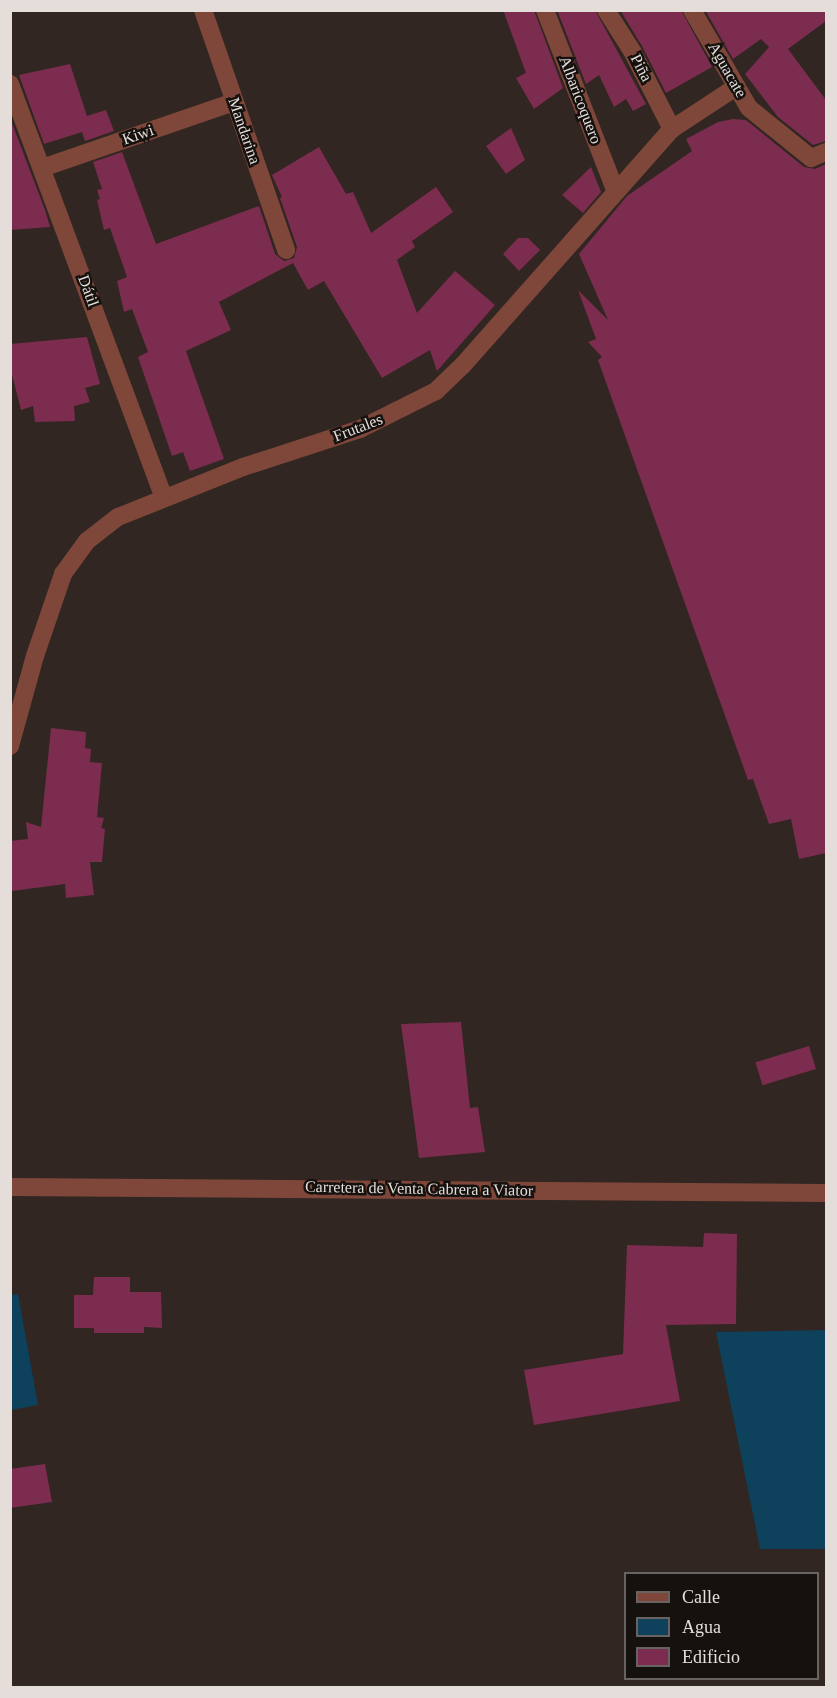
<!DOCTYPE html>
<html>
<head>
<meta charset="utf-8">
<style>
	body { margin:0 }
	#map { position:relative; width:837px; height:1698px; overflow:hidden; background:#312622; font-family:Georgia,serif }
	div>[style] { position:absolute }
	.water>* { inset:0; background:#0d415c }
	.building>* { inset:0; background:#7c2c4e; transform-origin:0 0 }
	.minor>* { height:18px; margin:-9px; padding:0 9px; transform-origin:9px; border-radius:9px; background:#7f473a }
	.tertiary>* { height:18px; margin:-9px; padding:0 9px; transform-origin:9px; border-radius:9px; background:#7f473a }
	span { translate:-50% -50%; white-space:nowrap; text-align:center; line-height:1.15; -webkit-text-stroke:5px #15110e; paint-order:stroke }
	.street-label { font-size:16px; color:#e4ddda }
	.frame { position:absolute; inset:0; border:12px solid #e4ddda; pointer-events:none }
	.legend { position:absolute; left:624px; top:1572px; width:195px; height:108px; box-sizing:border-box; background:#15110e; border:2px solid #686360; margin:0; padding:8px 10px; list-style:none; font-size:18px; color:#e4ddda }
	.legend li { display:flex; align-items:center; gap:12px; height:30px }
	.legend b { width:30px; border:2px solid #686360 }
</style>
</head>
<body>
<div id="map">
	<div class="water">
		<i style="clip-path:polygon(18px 1294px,38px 1405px,11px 1410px,11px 1295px)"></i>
		<i style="clip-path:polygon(826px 1330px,826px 1549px,760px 1549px,716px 1332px)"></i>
	</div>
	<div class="building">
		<i style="clip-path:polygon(503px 10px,534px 10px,563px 88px,534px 109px,516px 78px,526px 73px)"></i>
		<i style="clip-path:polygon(557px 10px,595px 10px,646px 104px,633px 111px,626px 99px,614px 107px,599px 75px,586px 84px)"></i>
		<i style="clip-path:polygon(620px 10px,681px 10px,712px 67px,666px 93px,642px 46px)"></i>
		<i style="clip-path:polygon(705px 10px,826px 10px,826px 21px,788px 49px,826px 100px,826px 141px,813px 145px,778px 117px,745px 74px,769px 47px,761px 39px,733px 59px)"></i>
		<i style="clip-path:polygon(70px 64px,87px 116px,106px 110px,114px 131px,85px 141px,82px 132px,44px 144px,19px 75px)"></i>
		<i style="clip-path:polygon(10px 118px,45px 210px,50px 227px,10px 230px)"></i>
		<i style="clip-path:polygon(733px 119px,746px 120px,804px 167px,815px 169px,826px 164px,826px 853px,799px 859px,791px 819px,769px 824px,753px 779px,748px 780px,598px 360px,602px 357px,588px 342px,596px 339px,578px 290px,608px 320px,579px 254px,627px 196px,692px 151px,686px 139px,718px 122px)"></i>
		<i style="clip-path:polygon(511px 128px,525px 160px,506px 174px,486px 146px)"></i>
		<i style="clip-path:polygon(319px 147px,346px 194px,353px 192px,371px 233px,436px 187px,453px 212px,412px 241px,415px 247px,397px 260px,417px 313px,455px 271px,495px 305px,437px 371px,430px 350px,382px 378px,324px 281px,308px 290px,293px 263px,219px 302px,231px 330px,186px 351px,224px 459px,190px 471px,183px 452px,172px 456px,138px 357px,148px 352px,132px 309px,124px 312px,117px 281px,127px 277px,110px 228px,104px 230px,97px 200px,100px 199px,97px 190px,102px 189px,93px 162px,122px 152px,156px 244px,259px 206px,275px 254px,284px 261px,294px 258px,297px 247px,280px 198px,282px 197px,272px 175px)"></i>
		<i style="clip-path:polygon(591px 167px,601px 192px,583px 213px,562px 195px)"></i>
		<i style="clip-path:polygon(518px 238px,528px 238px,540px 250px,519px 271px,503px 254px)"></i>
		<i style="clip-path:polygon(87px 337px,100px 384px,85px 388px,90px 402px,74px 406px,75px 421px,35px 422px,33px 406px,21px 410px,10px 367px,10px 344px)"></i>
		<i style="clip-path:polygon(51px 728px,86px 732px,85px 748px,91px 749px,90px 762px,102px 763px,97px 817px,104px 818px,101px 828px,105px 829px,102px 862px,90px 862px,94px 895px,66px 898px,65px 884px,12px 891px,10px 841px,28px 839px,26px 822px,41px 827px)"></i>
		<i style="clip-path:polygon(461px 1022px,470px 1108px,478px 1107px,485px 1152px,419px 1158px,401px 1024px)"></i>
		<i style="left:809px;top:1046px;width:24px;height:56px;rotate:73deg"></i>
		<i style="clip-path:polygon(704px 1233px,737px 1234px,736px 1324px,666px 1325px,680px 1401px,534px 1425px,524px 1370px,623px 1354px,627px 1245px,703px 1247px)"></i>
		<i style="clip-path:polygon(94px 1277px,130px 1277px,130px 1292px,161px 1292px,162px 1328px,144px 1327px,144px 1333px,94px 1333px,94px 1328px,74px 1328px,74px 1295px,93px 1295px)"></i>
		<i style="clip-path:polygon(45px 1464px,52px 1502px,10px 1508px,10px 1469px)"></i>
	</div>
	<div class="minor">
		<i style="left:203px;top:10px;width:254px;rotate:70.9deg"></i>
		<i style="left:545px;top:10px;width:193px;rotate:68.7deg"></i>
		<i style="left:606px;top:10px;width:49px;rotate:57.6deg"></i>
		<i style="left:632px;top:51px;width:88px;rotate:62.9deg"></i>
		<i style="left:692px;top:10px;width:113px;rotate:59.8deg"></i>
		<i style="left:749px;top:108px;width:80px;rotate:38.9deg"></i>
		<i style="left:811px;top:158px;width:16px;rotate:-22deg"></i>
		<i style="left:10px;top:84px;width:442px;rotate:69.6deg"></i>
		<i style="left:42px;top:168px;width:203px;rotate:-19deg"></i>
		<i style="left:10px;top:746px;width:93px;rotate:-74.5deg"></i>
		<i style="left:35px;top:656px;width:87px;rotate:-71.1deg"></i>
		<i style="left:63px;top:574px;width:41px;rotate:-54deg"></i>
		<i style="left:87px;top:541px;width:39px;rotate:-38deg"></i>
		<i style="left:118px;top:517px;width:135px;rotate:-21.8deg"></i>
		<i style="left:243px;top:467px;width:123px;rotate:-18deg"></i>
		<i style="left:360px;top:429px;width:85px;rotate:-26.6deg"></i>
		<i style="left:436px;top:391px;width:37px;rotate:-44deg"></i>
		<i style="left:463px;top:365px;width:315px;rotate:-48.5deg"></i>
		<i style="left:672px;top:129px;width:77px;rotate:-33.3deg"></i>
	</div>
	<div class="tertiary">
		<i style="left:10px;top:1187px;width:816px;rotate:0.42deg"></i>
	</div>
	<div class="street-label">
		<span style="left:641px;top:68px;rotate:63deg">Piña</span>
		<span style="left:727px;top:70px;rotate:60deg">Aguacate</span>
		<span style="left:580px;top:100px;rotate:69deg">Albaricoquero</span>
		<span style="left:244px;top:131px;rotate:71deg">Mandarina</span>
		<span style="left:138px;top:135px;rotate:-19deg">Kiwi</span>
		<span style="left:88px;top:291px;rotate:70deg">Dátil</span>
		<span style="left:358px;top:428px;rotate:-21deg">Frutales</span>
		<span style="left:419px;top:1189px;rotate:1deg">Carretera de Venta Cabrera a Viator</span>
	</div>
	<div class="frame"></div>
	<ul class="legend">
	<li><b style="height:8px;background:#7f473a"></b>Calle</li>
	<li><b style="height:16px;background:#0d415c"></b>Agua</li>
	<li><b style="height:16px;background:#7c2c4e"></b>Edificio</li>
	</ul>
</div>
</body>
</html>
